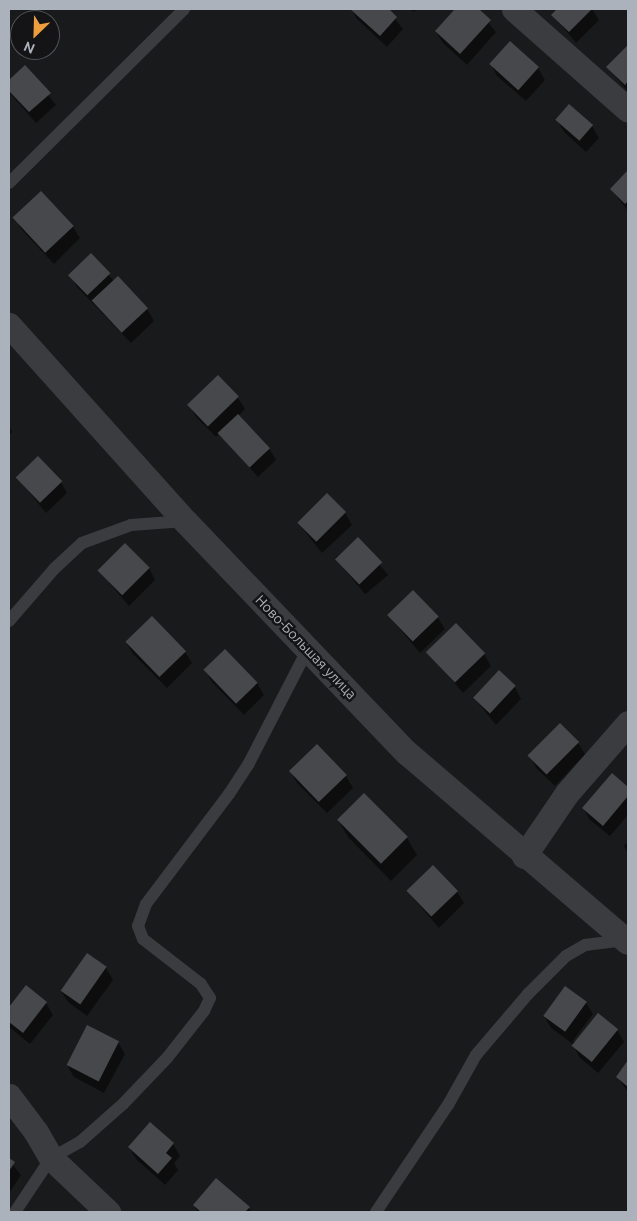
<!DOCTYPE html>
<html>
<head>
<meta charset="utf-8">
<style>
	body { margin:0 }
	#map { position:relative; width:637px; height:1221px; overflow:hidden; background:#191a1b; font-family:Ubuntu,sans-serif }
	div>[style] { position:absolute }
	.shadow>* { inset:0; background:#0007; transform-origin:0 0 }
	.building>* { inset:0; background:#46484b; transform-origin:0 0 }
	.lane>* { height:12px; margin:-6px; padding:0 6px; transform-origin:6px; border-radius:6px; background:#3a3c40 }
	.street>* { height:25px; margin:-12.5px; padding:0 12.5px; transform-origin:12.5px; border-radius:12.5px; background:#3a3c40 }
	span { translate:-50% -50%; white-space:nowrap; text-align:center; line-height:1.15; -webkit-text-stroke:5px #141416; paint-order:stroke }
	.street-label { font-size:14px; color:#acb2bb }
	.frame { position:absolute; inset:0; border:10px solid #acb2bb; pointer-events:none }
	.north { position:absolute; left:10px; top:10px; width:50px; height:50px; box-sizing:border-box; background:#141416; border:1px solid #515358; border-radius:50%; rotate:204deg; font-size:14px; font-weight:700; line-height:20px; text-align:center; color:#acb2bb }
	.north::after { content:''; display:block; margin:auto; width:18px; height:22px; background:#ee9e3f; clip-path:polygon(50% 0,100% 100%,50% 72%,0 100%) }
</style>
</head>
<body>
<div id="map">
	<div class="shadow">
		<i style="clip-path:polygon(351px 9px,387px 9px,403px 29px,387px 47px,357px 19px)"></i>
		<i style="clip-path:polygon(410px 9px,417px 9px,414px 12px)"></i>
		<i style="clip-path:polygon(457px 9px,477px 9px,496px 32px,467px 65px,443px 43px,436px 32px)"></i>
		<i style="clip-path:polygon(559px 9px,592px 9px,599px 20px,576px 43px,553px 15px)"></i>
		<i style="clip-path:polygon(510px 43px,538px 68px,545px 80px,526px 101px,497px 76px,491px 64px)"></i>
		<i style="clip-path:polygon(628px 47px,628px 92px,608px 67px)"></i>
		<i style="clip-path:polygon(25px 66px,56px 105px,36px 123px,9px 92px,9px 81px)"></i>
		<i style="clip-path:polygon(557px 120px,592px 126px,599px 138px,586px 152px,564px 132px)"></i>
		<i style="clip-path:polygon(628px 172px,628px 211px,611px 189px)"></i>
		<i style="clip-path:polygon(41px 193px,73px 227px,80px 238px,54px 264px,22px 230px,15px 218px)"></i>
		<i style="clip-path:polygon(91px 255px,114px 281px,118px 278px,147px 309px,154px 321px,131px 343px,77px 287px,70px 275px)"></i>
		<i style="clip-path:polygon(238px 398px,245px 409px,238px 416px,269px 448px,276px 460px,258px 477px,220px 433px,216px 437px,196px 417px,189px 405px)"></i>
		<i style="clip-path:polygon(9px 426px,12px 432px,9px 435px)"></i>
		<i style="clip-path:polygon(17px 477px,61px 482px,67px 493px,46px 513px)"></i>
		<i style="clip-path:polygon(345px 513px,352px 525px,322px 553px,298px 523px)"></i>
		<i style="left:358px;top:539px;width:47px;height:30px;rotate:50deg"></i>
		<i style="clip-path:polygon(149px 568px,155px 580px,129px 606px,99px 571px)"></i>
		<i style="clip-path:polygon(389px 616px,438px 618px,445px 629px,420px 653px)"></i>
		<i style="clip-path:polygon(126px 642px,185px 652px,192px 663px,167px 688px,133px 654px)"></i>
		<i style="clip-path:polygon(428px 652px,484px 654px,491px 666px,463px 693px)"></i>
		<i style="clip-path:polygon(205px 670px,257px 683px,264px 695px,244px 715px,212px 682px)"></i>
		<i style="clip-path:polygon(515px 687px,521px 699px,496px 725px,474px 698px)"></i>
		<i style="clip-path:polygon(578px 743px,585px 754px,555px 786px,536px 768px,530px 756px)"></i>
		<i style="clip-path:polygon(317px 746px,346px 776px,353px 788px,327px 813px,297px 783px,291px 772px)"></i>
		<i style="clip-path:polygon(612px 775px,628px 788px,628px 815px,610px 836px,590px 820px,583px 808px)"></i>
		<i style="clip-path:polygon(364px 794px,407px 838px,417px 855px,391px 881px,348px 837px,338px 820px)"></i>
		<i style="clip-path:polygon(628px 841px,628px 853px,624px 846px)"></i>
		<i style="clip-path:polygon(408px 892px,457px 892px,464px 903px,439px 928px)"></i>
		<i style="clip-path:polygon(87px 955px,106px 968px,113px 980px,87px 1016px,68px 1002px,61px 991px)"></i>
		<i style="clip-path:polygon(26px 987px,46px 1003px,53px 1015px,30px 1044px,9px 1027px,9px 1009px)"></i>
		<i style="clip-path:polygon(586px 1003px,593px 1014px,572px 1042px,617px 1030px,624px 1042px,598px 1073px,579px 1057px,573px 1044px,551px 1028px,544px 1016px)"></i>
		<i style="clip-path:polygon(118px 1042px,125px 1054px,104px 1093px,74px 1077px,67px 1065px)"></i>
		<i style="clip-path:polygon(628px 1062px,628px 1092px,617px 1077px)"></i>
		<i style="clip-path:polygon(150px 1124px,173px 1144px,180px 1156px,174px 1163px,178px 1170px,165px 1185px,136px 1159px,129px 1147px)"></i>
		<i style="clip-path:polygon(9px 1160px,21px 1175px,9px 1193px)"></i>
		<i style="clip-path:polygon(194px 1205px,249px 1208px,251px 1212px,198px 1212px)"></i>
	</div>
	<div class="building">
		<i style="clip-path:polygon(350px 9px,389px 9px,397px 17px,380px 36px)"></i>
		<i style="clip-path:polygon(455px 9px,479px 9px,491px 20px,460px 54px,435px 31px)"></i>
		<i style="clip-path:polygon(557px 9px,592px 9px,569px 32px,551px 15px)"></i>
		<i style="left:510px;top:41px;width:39px;height:31px;rotate:42deg"></i>
		<i style="clip-path:polygon(628px 45px,628px 81px,625px 85px,606px 67px)"></i>
		<i style="clip-path:polygon(25px 65px,51px 93px,29px 112px,9px 91px,9px 80px)"></i>
		<i style="left:569px;top:104px;width:32px;height:21px;rotate:41deg"></i>
		<i style="clip-path:polygon(628px 170px,628px 201px,625px 204px,610px 189px)"></i>
		<i style="left:41px;top:191px;width:48px;height:39px;rotate:47deg"></i>
		<i style="left:91px;top:253px;width:28px;height:32px;rotate:46deg"></i>
		<i style="left:118px;top:276px;width:44px;height:36px;rotate:47deg"></i>
		<i style="left:218px;top:375px;width:30px;height:43px;rotate:46deg"></i>
		<i style="left:238px;top:414px;width:47px;height:28px;rotate:47deg"></i>
		<i style="left:38px;top:456px;width:35px;height:31px;rotate:46deg"></i>
		<i style="left:327px;top:493px;width:27px;height:42px;rotate:45deg"></i>
		<i style="left:358px;top:537px;width:35px;height:32px;rotate:46deg"></i>
		<i style="left:125px;top:543px;width:35px;height:39px;rotate:45deg"></i>
		<i style="left:413px;top:590px;width:37px;height:36px;rotate:46deg"></i>
		<i style="left:152px;top:616px;width:49px;height:37px;rotate:46deg"></i>
		<i style="left:456px;top:623px;width:42px;height:42px;rotate:46deg"></i>
		<i style="left:225px;top:649px;width:47px;height:30px;rotate:46deg"></i>
		<i style="left:499px;top:670px;width:23px;height:38px;rotate:43deg"></i>
		<i style="left:560px;top:723px;width:27px;height:46px;rotate:45deg"></i>
		<i style="left:317px;top:744px;width:43px;height:39px;rotate:46deg"></i>
		<i style="clip-path:polygon(612px 773px,628px 787px,628px 796px,603px 826px,582px 808px)"></i>
		<i style="left:364px;top:793px;width:62px;height:38px;rotate:45deg"></i>
		<i style="left:433px;top:865px;width:36px;height:37px;rotate:46deg"></i>
		<i style="left:87px;top:953px;width:24px;height:46px;rotate:35deg"></i>
		<i style="clip-path:polygon(26px 985px,47px 1002px,23px 1033px,9px 1022px,9px 1007px)"></i>
		<i style="left:565px;top:986px;width:27px;height:37px;rotate:36deg"></i>
		<i style="left:598px;top:1013px;width:26px;height:42px;rotate:39deg"></i>
		<i style="left:87px;top:1025px;width:36px;height:45px;rotate:27deg"></i>
		<i style="clip-path:polygon(628px 1060px,628px 1087px,616px 1077px)"></i>
		<i style="clip-path:polygon(150px 1122px,174px 1143px,166px 1153px,172px 1158px,158px 1174px,128px 1147px)"></i>
		<i style="clip-path:polygon(9px 1158px,15px 1162px,9px 1171px)"></i>
		<i style="clip-path:polygon(216px 1178px,250px 1207px,245px 1212px,201px 1212px,193px 1205px)"></i>
	</div>
	<div class="lane">
		<i style="left:9px;top:183px;width:247px;rotate:-44.8deg"></i>
		<i style="left:9px;top:621px;width:69px;rotate:-49.1deg"></i>
		<i style="left:54px;top:569px;width:38px;rotate:-43deg"></i>
		<i style="left:82px;top:543px;width:52px;rotate:-20.2deg"></i>
		<i style="left:131px;top:525px;width:54px;rotate:-4.2deg"></i>
		<i style="left:15px;top:1212px;width:65px;rotate:-56.3deg"></i>
		<i style="left:51px;top:1158px;width:33px;rotate:-29deg"></i>
		<i style="left:80px;top:1142px;width:57px;rotate:-41.5deg"></i>
		<i style="left:123px;top:1104px;width:64px;rotate:-46.3deg"></i>
		<i style="left:167px;top:1058px;width:60px;rotate:-51.8deg"></i>
		<i style="left:204px;top:1011px;width:14px;rotate:-65deg"></i>
		<i style="left:210px;top:998px;width:17px;rotate:-123deg"></i>
		<i style="left:201px;top:984px;width:73px;rotate:-142.2deg"></i>
		<i style="left:143px;top:939px;width:14px;rotate:-111deg"></i>
		<i style="left:138px;top:926px;width:23px;rotate:-70deg"></i>
		<i style="left:146px;top:904px;width:138px;rotate:-53deg"></i>
		<i style="left:229px;top:794px;width:35px;rotate:-57deg"></i>
		<i style="left:248px;top:765px;width:131px;rotate:-62.7deg"></i>
		<i style="left:376px;top:1212px;width:129px;rotate:-56.1deg"></i>
		<i style="left:448px;top:1105px;width:57px;rotate:-60.8deg"></i>
		<i style="left:476px;top:1055px;width:80px;rotate:-49.6deg"></i>
		<i style="left:528px;top:994px;width:54px;rotate:-45deg"></i>
		<i style="left:566px;top:956px;width:22px;rotate:-30deg"></i>
		<i style="left:585px;top:945px;width:40px;rotate:-7.1deg"></i>
	</div>
	<div class="street">
		<i style="left:514px;top:9px;width:152px;rotate:41.5deg"></i>
		<i style="left:9px;top:325px;width:263px;rotate:48.1deg"></i>
		<i style="left:185px;top:521px;width:320px;rotate:46.3deg"></i>
		<i style="left:406px;top:752px;width:292px;rotate:40.6deg"></i>
		<i style="left:524px;top:856px;width:76px;rotate:-55.7deg"></i>
		<i style="left:567px;top:793px;width:93px;rotate:-48.9deg"></i>
		<i style="left:9px;top:1096px;width:45px;rotate:53.1deg"></i>
		<i style="left:36px;top:1132px;width:30px;rotate:60deg"></i>
		<i style="left:51px;top:1158px;width:79px;rotate:43.5deg"></i>
	</div>
	<div class="street-label">
		<span style="left:306px;top:647px;rotate:46deg">Ново-Большая улица</span>
	</div>
	<div class="frame"></div>
	<div class="north">N</div>
</div>
</body>
</html>
